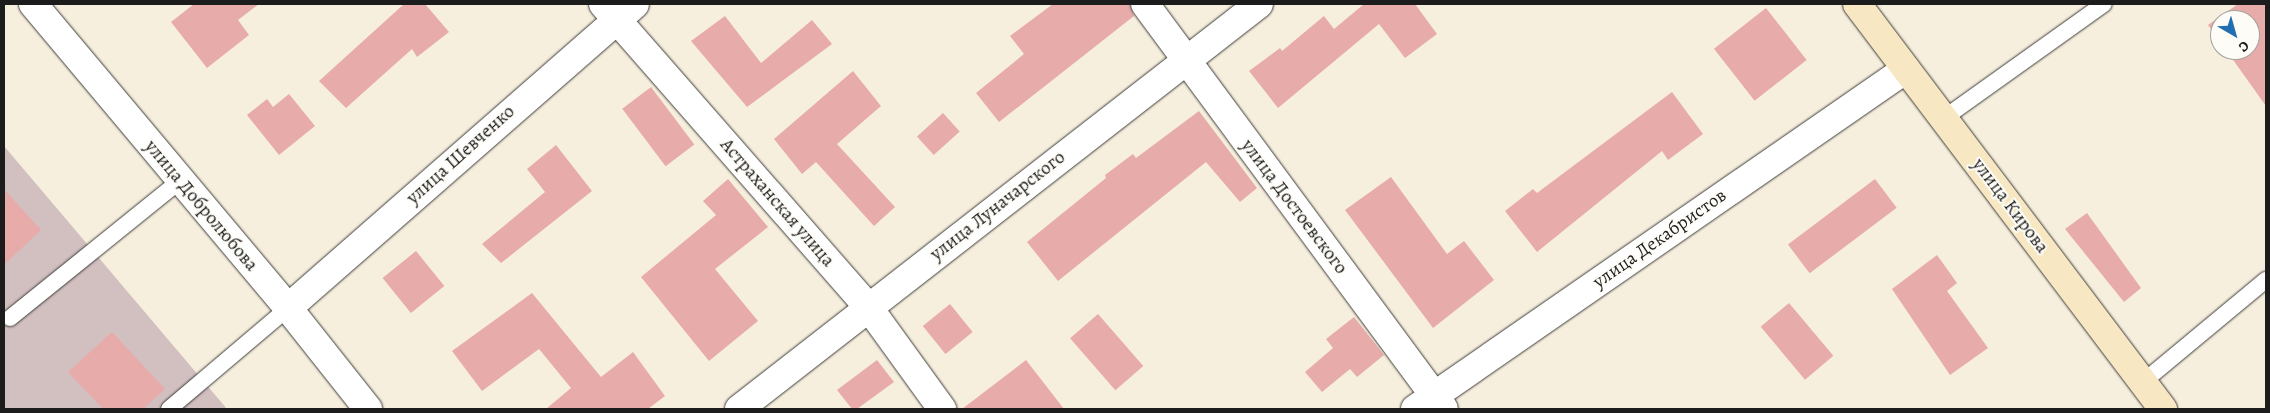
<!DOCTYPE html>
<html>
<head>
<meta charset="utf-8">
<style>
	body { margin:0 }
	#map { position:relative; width:2270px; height:413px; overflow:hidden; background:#f7efde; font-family:Alegreya,serif }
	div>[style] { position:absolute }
	.industrial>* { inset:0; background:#d2bfc0 }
	.building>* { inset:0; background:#e7abaa; transform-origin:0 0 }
	.roads { filter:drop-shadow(0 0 1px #3d3c39) drop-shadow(0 0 1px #3d3c39) }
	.service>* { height:16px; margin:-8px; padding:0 8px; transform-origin:8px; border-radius:8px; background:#fff }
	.minor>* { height:28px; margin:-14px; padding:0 14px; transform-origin:14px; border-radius:14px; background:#fff }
	.secondary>* { height:28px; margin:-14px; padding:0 14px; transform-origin:14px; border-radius:14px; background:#f7e8c3 }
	span { translate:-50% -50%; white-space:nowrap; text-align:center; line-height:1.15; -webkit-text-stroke:4px #fdfcf7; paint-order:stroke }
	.street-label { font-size:19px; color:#1c1c1c }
	.frame { position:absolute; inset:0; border:5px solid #1c1c1c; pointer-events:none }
	.north { position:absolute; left:2210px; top:10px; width:50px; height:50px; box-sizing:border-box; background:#fdfcf7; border:1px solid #a3a29f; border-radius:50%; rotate:142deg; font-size:14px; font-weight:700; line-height:20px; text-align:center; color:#1c1c1c }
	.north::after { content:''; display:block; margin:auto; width:18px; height:22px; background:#1f6fb2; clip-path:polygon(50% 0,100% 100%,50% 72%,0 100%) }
</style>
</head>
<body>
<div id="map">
	<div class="industrial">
		<i style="clip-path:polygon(4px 146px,227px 409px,4px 409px)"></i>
	</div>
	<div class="building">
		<i style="clip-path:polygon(194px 4px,259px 4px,238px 20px,249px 35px,207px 68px,171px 22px)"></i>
		<i style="clip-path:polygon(404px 4px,425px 4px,449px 32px,417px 57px,412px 49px,346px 108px,319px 81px)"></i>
		<i style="clip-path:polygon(1053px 4px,1130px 4px,1134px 16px,999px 122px,976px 93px,1024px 54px,1010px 36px)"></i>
		<i style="clip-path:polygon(1364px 4px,1415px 4px,1437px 34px,1405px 58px,1379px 24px,1278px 108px,1249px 71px,1280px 48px,1282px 51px,1324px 16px,1334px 29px)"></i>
		<i style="clip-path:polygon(2238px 4px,2266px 4px,2266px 106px,2226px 50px,2250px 50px,2250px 20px,2220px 20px,2220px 42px,2208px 25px)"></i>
		<i style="left:1766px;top:8px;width:66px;height:66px;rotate:52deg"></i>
		<i style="clip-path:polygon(725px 16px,761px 63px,812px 20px,832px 44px,747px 107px,691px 41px)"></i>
		<i style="clip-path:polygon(853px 71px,881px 106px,837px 144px,895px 207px,874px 226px,816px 162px,802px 174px,774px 139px)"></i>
		<i style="left:651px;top:87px;width:72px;height:36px;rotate:53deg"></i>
		<i style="clip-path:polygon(1672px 92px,1703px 134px,1668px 160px,1662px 151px,1537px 252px,1505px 211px,1533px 189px,1537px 193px)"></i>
		<i style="clip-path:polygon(289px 94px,315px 126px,279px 155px,247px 115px,267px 99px,273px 107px)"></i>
		<i style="clip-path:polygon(1199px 111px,1257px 188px,1240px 202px,1206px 162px,1058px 281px,1027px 242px,1106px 178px,1105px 175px,1133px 154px,1136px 158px)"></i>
		<i style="left:943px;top:113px;width:25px;height:35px;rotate:48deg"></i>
		<i style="clip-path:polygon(556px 145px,592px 191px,501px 263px,482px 244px,545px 192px,527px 169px)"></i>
		<i style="clip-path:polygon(1391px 177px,1447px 254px,1464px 241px,1494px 280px,1433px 328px,1345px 210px)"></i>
		<i style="clip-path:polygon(728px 179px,768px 227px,715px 269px,758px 321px,709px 361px,641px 277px,716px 215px,703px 201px)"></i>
		<i style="left:1875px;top:179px;width:36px;height:109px;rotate:53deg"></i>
		<i style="clip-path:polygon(4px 189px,41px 230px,4px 265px)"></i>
		<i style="clip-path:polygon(2087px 213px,2141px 288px,2124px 302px,2065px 229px)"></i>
		<i style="left:416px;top:251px;width:45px;height:43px;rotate:51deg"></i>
		<i style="clip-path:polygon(1937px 255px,1957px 283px,1947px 291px,1988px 348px,1950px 375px,1892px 289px)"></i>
		<i style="clip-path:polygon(532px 293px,601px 377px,633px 352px,665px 396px,648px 409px,546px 409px,571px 388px,539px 349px,482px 391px,452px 351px)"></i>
		<i style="left:1789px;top:303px;width:69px;height:37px;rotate:50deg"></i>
		<i style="left:950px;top:304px;width:36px;height:35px;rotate:51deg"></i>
		<i style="left:1098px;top:314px;width:69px;height:37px;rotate:49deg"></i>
		<i style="clip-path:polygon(1354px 317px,1384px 355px,1357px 377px,1350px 369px,1322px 392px,1305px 372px,1333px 348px,1326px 339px)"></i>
		<i style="clip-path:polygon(112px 332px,165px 389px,143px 409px,103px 409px,68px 372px)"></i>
		<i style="clip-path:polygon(877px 360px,894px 382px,857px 409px,852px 409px,837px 390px)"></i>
		<i style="clip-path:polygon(1026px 360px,1064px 409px,962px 409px)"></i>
	</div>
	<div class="roads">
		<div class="service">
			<i style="left:1944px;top:118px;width:196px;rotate:-35.5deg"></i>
			<i style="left:10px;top:318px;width:218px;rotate:-38.9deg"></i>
			<i style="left:2143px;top:382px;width:160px;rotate:-39.7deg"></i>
			<i style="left:169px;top:409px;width:156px;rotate:-40.3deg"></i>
		</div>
		<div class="minor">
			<i style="left:33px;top:4px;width:397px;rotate:50deg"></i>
			<i style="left:288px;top:308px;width:129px;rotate:51.6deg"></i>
			<i style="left:603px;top:4px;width:404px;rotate:48.8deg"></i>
			<i style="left:869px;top:308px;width:125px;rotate:54.1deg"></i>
			<i style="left:1145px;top:4px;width:503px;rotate:53.56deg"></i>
			<i style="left:288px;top:308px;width:461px;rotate:-41.2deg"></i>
			<i style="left:739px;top:409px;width:659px;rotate:-37.91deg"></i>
			<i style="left:1415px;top:409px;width:597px;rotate:-34.7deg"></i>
		</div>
		<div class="secondary">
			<i style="left:1857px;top:4px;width:508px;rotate:52.93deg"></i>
		</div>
	</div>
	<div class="street-label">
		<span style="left:461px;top:155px;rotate:-42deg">улица Шевченко</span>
		<span style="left:777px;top:203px;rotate:49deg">Астраханская улица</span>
		<span style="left:201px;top:206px;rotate:50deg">улица Добролюбова</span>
		<span style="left:998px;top:206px;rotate:-38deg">улица Луначарского</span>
		<span style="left:2010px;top:206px;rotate:53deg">улица Кирова</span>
		<span style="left:1294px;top:207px;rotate:53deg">улица Достоевского</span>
		<span style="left:1660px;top:239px;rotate:-35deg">улица Декабристов</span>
	</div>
	<div class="frame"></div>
	<div class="north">С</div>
</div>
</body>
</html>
